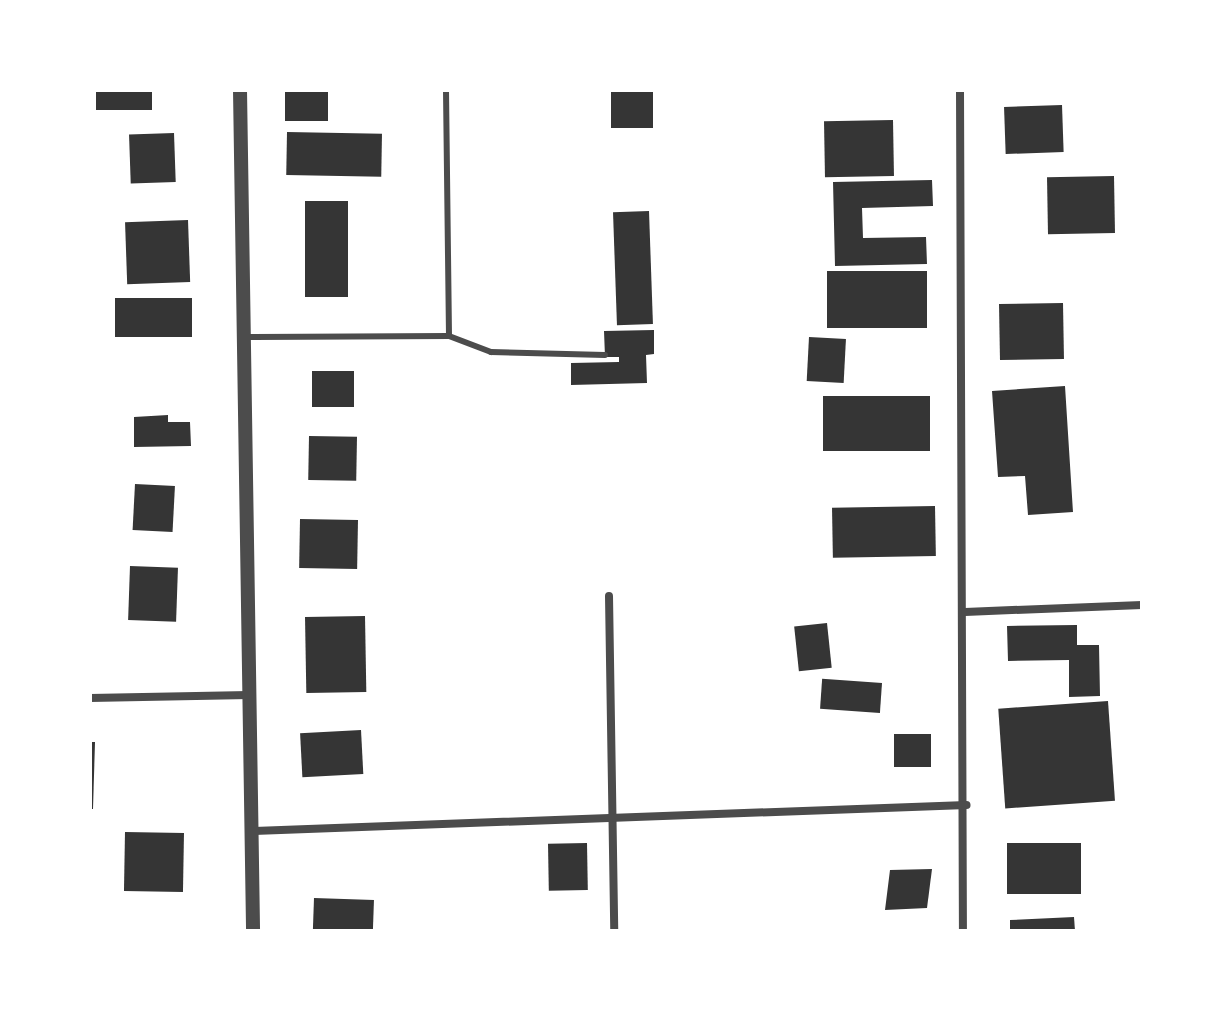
<!DOCTYPE html>
<html>
<head>
<meta charset="utf-8">
<style>
	body { margin:0 }
	#map { position:relative; width:1232px; height:1021px; overflow:hidden; background:#fff; font-family:Overpass,sans-serif }
	div>[style] { position:absolute }
	.building>* { inset:0; background:#353535; transform-origin:0 0 }
	.service>* { height:6px; margin:-3px; padding:0 3px; transform-origin:3px; border-radius:3px; background:#4c4c4c }
	.minor>* { height:8px; margin:-4px; padding:0 4px; transform-origin:4px; border-radius:4px; background:#4c4c4c }
	.tertiary>* { height:14px; margin:-7px; padding:0 7px; transform-origin:7px; border-radius:7px; background:#4c4c4c }
	span { translate:-50% -50%; white-space:nowrap; text-align:center; line-height:1.15; -webkit-text-stroke:8px #fff; paint-order:stroke }
	.frame { position:absolute; inset:0; border:92px solid #fff; pointer-events:none }
</style>
</head>
<body>
<div id="map">
	<div class="building">
		<i style="left:96px;top:90px;width:56px;height:20px"></i>
		<i style="left:285px;top:90px;width:43px;height:31px"></i>
		<i style="left:611px;top:90px;width:42px;height:38px"></i>
		<i style="left:1062px;top:105px;width:47px;height:58px;rotate:88deg"></i>
		<i style="left:893px;top:120px;width:56px;height:69px;rotate:89deg"></i>
		<i style="left:287px;top:132px;width:95px;height:43px;rotate:1deg"></i>
		<i style="left:174px;top:133px;width:49px;height:45px;rotate:88deg"></i>
		<i style="left:1114px;top:176px;width:57px;height:67px;rotate:89deg"></i>
		<i style="clip-path:polygon(932px 180px,933px 206px,862px 208px,863px 238px,926px 237px,927px 264px,835px 266px,833px 182px)"></i>
		<i style="left:305px;top:201px;width:43px;height:96px"></i>
		<i style="left:649px;top:211px;width:113px;height:36px;rotate:88deg"></i>
		<i style="left:188px;top:220px;width:62px;height:63px;rotate:88deg"></i>
		<i style="left:827px;top:271px;width:100px;height:57px"></i>
		<i style="left:192px;top:298px;width:39px;height:77px;rotate:90deg"></i>
		<i style="left:1063px;top:303px;width:56px;height:64px;rotate:89deg"></i>
		<i style="clip-path:polygon(654px 330px,654px 354px,646px 355px,647px 383px,571px 385px,571px 363px,619px 362px,619px 357px,605px 357px,604px 331px)"></i>
		<i style="left:809px;top:337px;width:37px;height:44px;rotate:3deg"></i>
		<i style="left:312px;top:371px;width:42px;height:36px"></i>
		<i style="clip-path:polygon(1065px 386px,1073px 512px,1028px 515px,1025px 476px,998px 477px,992px 391px)"></i>
		<i style="left:930px;top:396px;width:55px;height:107px;rotate:90deg"></i>
		<i style="clip-path:polygon(168px 415px,168px 422px,190px 422px,191px 446px,134px 447px,134px 417px)"></i>
		<i style="left:309px;top:436px;width:48px;height:44px;rotate:1deg"></i>
		<i style="left:135px;top:484px;width:40px;height:46px;rotate:3deg"></i>
		<i style="left:935px;top:506px;width:50px;height:103px;rotate:89deg"></i>
		<i style="left:300px;top:519px;width:58px;height:49px;rotate:1deg"></i>
		<i style="left:130px;top:566px;width:48px;height:54px;rotate:2deg"></i>
		<i style="left:365px;top:616px;width:76px;height:60px;rotate:89deg"></i>
		<i style="left:827px;top:623px;width:45px;height:33px;rotate:84deg"></i>
		<i style="clip-path:polygon(1077px 625px,1077px 645px,1099px 645px,1100px 696px,1069px 697px,1069px 660px,1008px 661px,1007px 626px)"></i>
		<i style="left:882px;top:683px;width:30px;height:60px;rotate:94deg"></i>
		<i style="left:1108px;top:701px;width:100px;height:110px;rotate:86deg"></i>
		<i style="left:361px;top:730px;width:44px;height:61px;rotate:87deg"></i>
		<i style="left:931px;top:734px;width:33px;height:37px;rotate:90deg"></i>
		<i style="clip-path:polygon(90px 742px,95px 742px,93px 809px,90px 809px)"></i>
		<i style="left:125px;top:832px;width:59px;height:59px;rotate:1deg"></i>
		<i style="left:587px;top:843px;width:47px;height:39px;rotate:89deg"></i>
		<i style="left:1007px;top:843px;width:74px;height:51px"></i>
		<i style="clip-path:polygon(932px 869px,927px 908px,885px 910px,890px 870px)"></i>
		<i style="left:314px;top:898px;width:60px;height:33px;rotate:2deg"></i>
		<i style="clip-path:polygon(1074px 917px,1075px 931px,1010px 931px,1010px 920px)"></i>
	</div>
	<div class="service">
		<i style="left:449px;top:336px;width:45px;rotate:20.9deg"></i>
		<i style="left:491px;top:352px;width:114px;rotate:1.5deg"></i>
		<i style="left:244px;top:337px;width:205px;rotate:-0.3deg"></i>
		<i style="left:449px;top:336px;width:246px;rotate:-90.7deg"></i>
	</div>
	<div class="minor">
		<i style="left:960px;top:90px;width:841px;rotate:89.8deg"></i>
		<i style="left:609px;top:596px;width:335px;rotate:89.1deg"></i>
		<i style="left:965px;top:612px;width:177px;rotate:-2.3deg"></i>
		<i style="left:90px;top:698px;width:159px;rotate:-1.1deg"></i>
		<i style="left:251px;top:831px;width:716px;rotate:-2.08deg"></i>
	</div>
	<div class="tertiary">
		<i style="left:240px;top:90px;width:841px;rotate:89.11deg"></i>
	</div>
	<div class="frame"></div>
</div>
</body>
</html>
